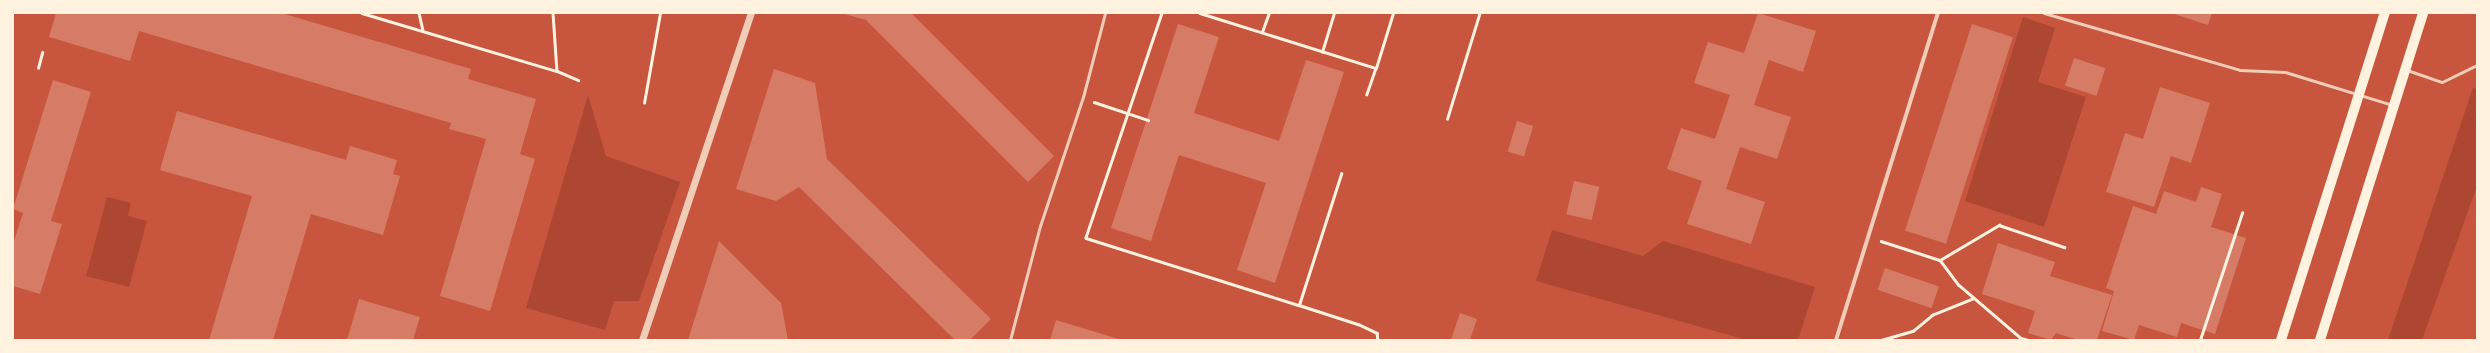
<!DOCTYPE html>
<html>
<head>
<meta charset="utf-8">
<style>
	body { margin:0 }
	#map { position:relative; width:2490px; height:353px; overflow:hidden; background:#c8553d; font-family:"IBM Plex Sans",sans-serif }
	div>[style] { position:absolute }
	.green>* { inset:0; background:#ae4732 }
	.building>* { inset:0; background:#d67c66; transform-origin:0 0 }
	.path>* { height:2.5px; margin:-1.25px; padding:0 1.25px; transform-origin:1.25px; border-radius:1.25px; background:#fff3e0 }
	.service>* { height:3px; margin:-1.5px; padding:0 1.5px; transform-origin:1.5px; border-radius:1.5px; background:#f1ccb7 }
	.minor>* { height:4px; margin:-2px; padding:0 2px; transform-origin:2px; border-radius:2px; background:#f1ccb7 }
	.tertiary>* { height:7px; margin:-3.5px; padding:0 3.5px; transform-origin:3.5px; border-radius:3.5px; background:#f1ccb7 }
	.primary>* { height:10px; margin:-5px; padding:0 5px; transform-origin:5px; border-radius:5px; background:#fff3e0 }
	span { translate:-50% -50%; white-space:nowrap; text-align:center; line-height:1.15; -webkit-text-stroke:3px #fff3e0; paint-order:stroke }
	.frame { position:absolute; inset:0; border:14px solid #fff3e0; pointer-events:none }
</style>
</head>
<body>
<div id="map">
	<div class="green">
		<i style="clip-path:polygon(2023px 17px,2055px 28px,2038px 82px,2086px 97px,2044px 227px,1965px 201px)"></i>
		<i style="clip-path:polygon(2473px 88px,2477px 89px,2477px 186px,2422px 340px,2388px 340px)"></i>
		<i style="clip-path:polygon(588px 95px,606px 156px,680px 182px,639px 301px,614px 301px,605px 330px,526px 308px)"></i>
		<i style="clip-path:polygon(107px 197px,131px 203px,128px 216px,147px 221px,129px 287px,86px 276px)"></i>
		<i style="clip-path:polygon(1552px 230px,1643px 256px,1663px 241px,1815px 287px,1798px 340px,1747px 340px,1536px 281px)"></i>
	</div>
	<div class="building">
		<i style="clip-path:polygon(56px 13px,281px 13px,471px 69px,468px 79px,536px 99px,520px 154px,535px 159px,490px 311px,440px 296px,486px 139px,449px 129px,451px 123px,139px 31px,130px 61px,86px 48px,49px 37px)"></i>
		<i style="clip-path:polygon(841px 13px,911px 13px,1054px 156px,1028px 182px,866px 20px)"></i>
		<i style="clip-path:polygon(1758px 13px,1816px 31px,1803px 72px,1769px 60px,1754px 105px,1791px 117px,1777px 159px,1740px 147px,1726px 189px,1765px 202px,1751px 244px,1687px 224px,1702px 181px,1667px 169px,1681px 128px,1715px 139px,1730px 95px,1694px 83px,1708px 42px,1744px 53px)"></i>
		<i style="clip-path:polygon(2171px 13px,2212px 13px,2208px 25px)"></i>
		<i style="clip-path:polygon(1178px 24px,1219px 37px,1194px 113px,1279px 141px,1306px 60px,1344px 72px,1275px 283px,1237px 270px,1266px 183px,1179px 155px,1151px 241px,1111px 228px)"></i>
		<i style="left:1972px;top:24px;width:43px;height:217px;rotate:18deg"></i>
		<i style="left:2074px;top:58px;width:33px;height:29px;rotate:18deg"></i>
		<i style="clip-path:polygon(774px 69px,815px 83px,827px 159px,991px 319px,970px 340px,955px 340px,799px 187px,776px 201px,736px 189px)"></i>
		<i style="clip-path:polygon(53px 80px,91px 92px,51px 221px,62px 224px,40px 294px,13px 286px,13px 244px,23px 213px,13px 209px)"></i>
		<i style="clip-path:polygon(2160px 87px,2210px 103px,2191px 163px,2171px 156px,2154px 207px,2106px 192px,2125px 133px,2143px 139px)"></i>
		<i style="clip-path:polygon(177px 111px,346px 160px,350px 146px,397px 160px,393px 174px,400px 176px,383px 235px,311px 214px,273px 340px,209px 340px,252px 196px,160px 170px)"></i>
		<i style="left:1517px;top:121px;width:17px;height:32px;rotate:17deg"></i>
		<i style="left:1574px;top:181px;width:26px;height:34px;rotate:13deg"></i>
		<i style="clip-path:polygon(2201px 187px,2222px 194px,2211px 227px,2246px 238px,2215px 334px,2181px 323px,2177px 337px,2139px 325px,2134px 340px,2102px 331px,2114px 291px,2106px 288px,2133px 206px,2156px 214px,2164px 191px,2196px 202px)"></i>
		<i style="clip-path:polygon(719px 241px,781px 303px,788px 340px,688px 340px)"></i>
		<i style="clip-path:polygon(1998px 243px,2055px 262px,2050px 276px,2112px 295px,2097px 340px,2078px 340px,2056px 333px,2051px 340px,2028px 333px,2035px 311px,1982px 294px)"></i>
		<i style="left:1885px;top:268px;width:57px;height:23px;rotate:19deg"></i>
		<i style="clip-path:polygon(359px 299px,420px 317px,413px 340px,347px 340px)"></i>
		<i style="clip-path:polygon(1460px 313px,1477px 319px,1470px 340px,1451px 340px)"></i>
		<i style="clip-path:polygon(1056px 320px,1122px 340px,1050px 340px)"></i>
	</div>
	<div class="path">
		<i style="left:362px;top:13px;width:203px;rotate:16.6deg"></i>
		<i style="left:419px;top:13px;width:17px;rotate:77deg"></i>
		<i style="left:553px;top:13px;width:58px;rotate:86.1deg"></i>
		<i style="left:557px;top:71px;width:23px;rotate:23deg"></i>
		<i style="left:1162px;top:13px;width:237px;rotate:108.7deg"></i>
		<i style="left:1086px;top:238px;width:223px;rotate:17.5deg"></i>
		<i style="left:1299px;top:305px;width:138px;rotate:-72.2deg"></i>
		<i style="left:1200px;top:13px;width:184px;rotate:17.4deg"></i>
		<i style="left:1376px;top:68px;width:28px;rotate:109deg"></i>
		<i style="left:1472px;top:13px;width:7px"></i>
		<i style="left:1262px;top:32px;width:20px;rotate:-70deg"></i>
		<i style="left:1322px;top:52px;width:41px;rotate:-72.9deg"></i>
		<i style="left:38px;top:68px;width:16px;rotate:-75deg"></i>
		<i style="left:1376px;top:68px;width:58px;rotate:-72.8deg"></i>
		<i style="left:1094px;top:102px;width:57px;rotate:18.4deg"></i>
		<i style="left:644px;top:103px;width:91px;rotate:-79.9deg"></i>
		<i style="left:1447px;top:119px;width:109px;rotate:-72.9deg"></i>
		<i style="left:1881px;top:241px;width:62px;rotate:17.9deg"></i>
		<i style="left:1940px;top:260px;width:31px;rotate:53deg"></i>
		<i style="left:1959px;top:285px;width:82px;rotate:40.5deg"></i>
		<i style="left:2021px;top:338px;width:7px;rotate:16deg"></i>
		<i style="left:1940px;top:260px;width:69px;rotate:-30.7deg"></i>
		<i style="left:1999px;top:225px;width:69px;rotate:18.7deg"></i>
		<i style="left:1299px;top:305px;width:62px;rotate:17.9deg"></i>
		<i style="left:1358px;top:324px;width:21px;rotate:25deg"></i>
		<i style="left:1377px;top:333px;width:7px;rotate:82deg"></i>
		<i style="left:1881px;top:340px;width:33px;rotate:-16deg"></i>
		<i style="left:1913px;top:331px;width:25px;rotate:-40deg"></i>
		<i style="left:1932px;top:315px;width:45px;rotate:-22deg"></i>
		<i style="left:2200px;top:340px;width:134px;rotate:-71.7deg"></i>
	</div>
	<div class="service">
		<i style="left:2044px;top:13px;width:204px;rotate:16.2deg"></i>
		<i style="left:2240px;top:70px;width:45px;rotate:2.5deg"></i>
		<i style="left:2285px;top:72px;width:112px;rotate:17.1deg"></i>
		<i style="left:2407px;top:70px;width:37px;rotate:19deg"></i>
		<i style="left:2442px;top:82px;width:39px;rotate:-26deg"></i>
		<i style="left:1010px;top:340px;width:118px;rotate:-75.3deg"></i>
		<i style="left:1040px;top:226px;width:136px;rotate:-71.6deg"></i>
		<i style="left:1083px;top:97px;width:87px;rotate:-75.3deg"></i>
	</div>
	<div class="minor">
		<i style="left:1836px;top:340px;width:343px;rotate:-72.7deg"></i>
	</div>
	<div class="tertiary">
		<i style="left:642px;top:340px;width:345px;rotate:-71.6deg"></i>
	</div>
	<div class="primary">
		<i style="left:2281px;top:340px;width:343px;rotate:-72.4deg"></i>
		<i style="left:2320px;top:340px;width:343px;rotate:-72.5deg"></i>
	</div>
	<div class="frame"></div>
</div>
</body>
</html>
